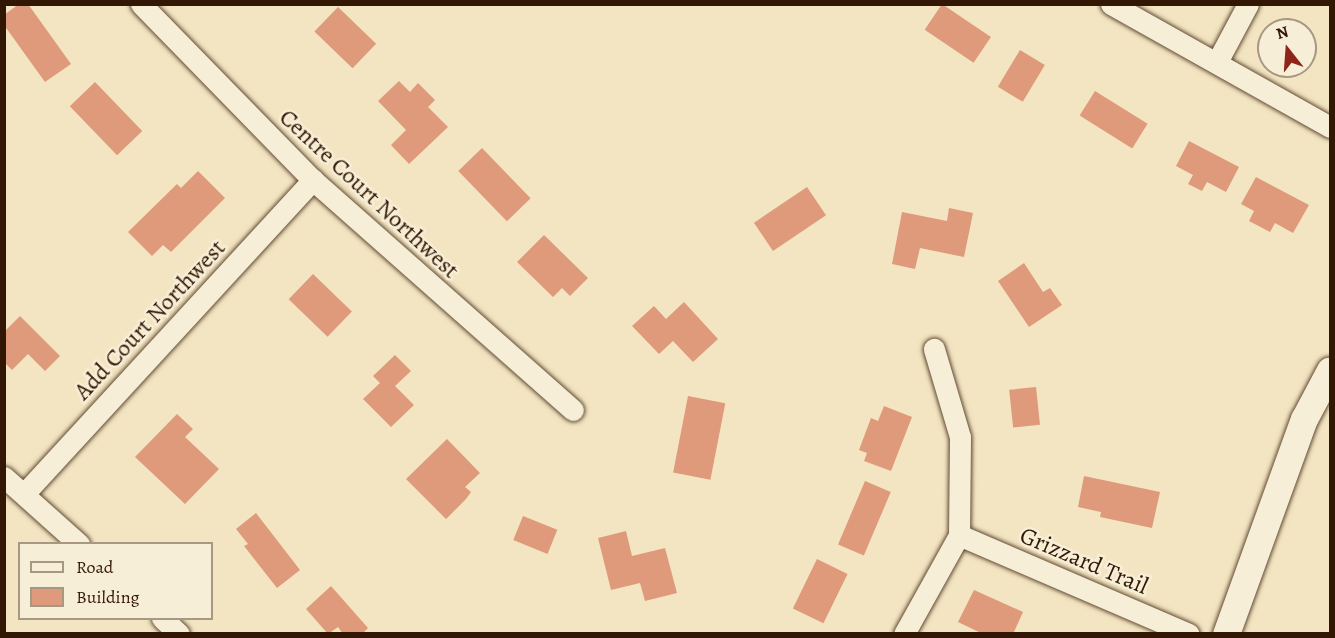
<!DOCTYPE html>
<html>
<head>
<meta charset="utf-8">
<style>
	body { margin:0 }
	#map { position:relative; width:1335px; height:638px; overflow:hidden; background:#f3e5c2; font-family:Alegreya,serif }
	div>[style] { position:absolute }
	.building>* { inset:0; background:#de9a7a; transform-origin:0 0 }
	.roads { filter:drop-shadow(0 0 2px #624b34) drop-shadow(0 0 2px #624b34) }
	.minor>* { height:21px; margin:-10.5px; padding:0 10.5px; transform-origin:10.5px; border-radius:10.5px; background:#f7eed7 }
	.tertiary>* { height:27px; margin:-13.5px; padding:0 13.5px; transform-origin:13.5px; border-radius:13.5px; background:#f7eed7 }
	span { translate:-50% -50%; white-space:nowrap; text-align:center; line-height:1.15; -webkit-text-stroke:5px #f7eed7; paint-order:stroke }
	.street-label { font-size:24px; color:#321804 }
	.frame { position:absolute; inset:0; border:6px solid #321804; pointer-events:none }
	.legend { position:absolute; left:18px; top:542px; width:195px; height:78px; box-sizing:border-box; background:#f7eed7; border:2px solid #a89883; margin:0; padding:8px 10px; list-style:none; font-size:18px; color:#321804 }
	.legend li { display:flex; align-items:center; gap:12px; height:30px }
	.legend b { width:30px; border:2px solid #a89883 }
	.north { position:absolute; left:1257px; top:18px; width:60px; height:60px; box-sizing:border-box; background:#f7eed7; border:2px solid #a89883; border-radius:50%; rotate:343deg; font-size:16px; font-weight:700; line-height:24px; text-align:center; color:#321804 }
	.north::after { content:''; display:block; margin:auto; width:21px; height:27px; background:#8f2418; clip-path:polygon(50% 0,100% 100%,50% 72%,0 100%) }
</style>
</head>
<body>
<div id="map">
	<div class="building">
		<i style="clip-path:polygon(19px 4px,28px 4px,71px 64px,45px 82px,4px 25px,4px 15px)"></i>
		<i style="left:942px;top:4px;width:59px;height:31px;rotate:34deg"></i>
		<i style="left:338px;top:7px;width:53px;height:34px;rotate:44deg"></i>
		<i style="left:1020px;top:50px;width:29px;height:43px;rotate:31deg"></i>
		<i style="clip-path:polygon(399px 81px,410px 92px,418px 83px,435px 100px,428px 107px,448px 127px,409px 164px,391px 145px,406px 130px,378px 101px)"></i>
		<i style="left:95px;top:82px;width:68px;height:35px;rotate:46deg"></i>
		<i style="left:1095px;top:91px;width:62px;height:29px;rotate:32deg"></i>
		<i style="clip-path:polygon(1189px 141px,1239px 167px,1226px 192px,1207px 182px,1202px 191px,1188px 184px,1193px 175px,1176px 166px)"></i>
		<i style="left:482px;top:148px;width:70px;height:33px;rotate:46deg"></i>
		<i style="clip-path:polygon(198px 171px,225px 198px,171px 252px,163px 245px,152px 256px,128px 232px,177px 184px,181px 188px)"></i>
		<i style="clip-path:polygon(1256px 177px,1309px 205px,1293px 233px,1275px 223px,1270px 232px,1249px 221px,1254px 211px,1241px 204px)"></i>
		<i style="left:807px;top:187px;width:34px;height:64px;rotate:56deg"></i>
		<i style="clip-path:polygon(949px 208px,973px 213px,964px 257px,920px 248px,915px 269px,892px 264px,902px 212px,947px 221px)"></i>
		<i style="clip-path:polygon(544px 235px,588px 278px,570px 296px,562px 288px,553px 297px,517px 262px)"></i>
		<i style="clip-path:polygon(1024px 263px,1043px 292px,1050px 288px,1062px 305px,1029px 327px,998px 281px)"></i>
		<i style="left:313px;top:274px;width:54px;height:35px;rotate:44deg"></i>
		<i style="clip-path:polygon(684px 302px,718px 339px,693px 362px,673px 341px,659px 354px,632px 326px,654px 306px,666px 319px)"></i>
		<i style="clip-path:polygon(20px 316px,60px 356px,45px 371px,28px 354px,12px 370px,4px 362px,4px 332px)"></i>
		<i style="clip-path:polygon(395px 355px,411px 371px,395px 386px,414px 405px,391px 427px,363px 399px,380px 383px,373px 376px)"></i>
		<i style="left:1036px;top:387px;width:38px;height:27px;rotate:84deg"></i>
		<i style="left:688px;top:396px;width:38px;height:78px;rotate:11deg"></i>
		<i style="clip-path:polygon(884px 406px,912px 417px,891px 471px,864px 461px,867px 453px,859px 450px,871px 418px,878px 421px)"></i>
		<i style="clip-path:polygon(177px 414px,193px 429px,185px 437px,219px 469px,185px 504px,135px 457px)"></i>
		<i style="clip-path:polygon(447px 439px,480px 473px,465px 487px,471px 492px,466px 499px,446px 519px,406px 479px)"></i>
		<i style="clip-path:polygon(1084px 476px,1160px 492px,1152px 528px,1100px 517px,1101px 512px,1078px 507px)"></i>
		<i style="left:865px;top:481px;width:28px;height:69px;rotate:23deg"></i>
		<i style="clip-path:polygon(256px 513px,300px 570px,277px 588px,244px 546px,248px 544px,236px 529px)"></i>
		<i style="left:523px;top:516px;width:37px;height:26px;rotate:22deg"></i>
		<i style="clip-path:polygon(626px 531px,632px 556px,665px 548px,677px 593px,645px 601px,640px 583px,611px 590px,598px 538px)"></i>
		<i style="left:817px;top:559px;width:34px;height:55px;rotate:26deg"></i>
		<i style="clip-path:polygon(331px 586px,368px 628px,362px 634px,343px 634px,338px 627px,328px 634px,306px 609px)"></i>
		<i style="clip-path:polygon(974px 590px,1023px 612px,1013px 634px,983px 634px,958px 622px)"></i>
	</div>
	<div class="roads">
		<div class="minor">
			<i style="left:141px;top:4px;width:246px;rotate:45.7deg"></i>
			<i style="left:313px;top:180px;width:347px;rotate:41.5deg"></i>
			<i style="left:1111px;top:4px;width:251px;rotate:29.3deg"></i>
			<i style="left:1217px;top:62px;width:66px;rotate:-61.9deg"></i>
			<i style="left:4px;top:477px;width:101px;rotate:41.8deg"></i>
			<i style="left:24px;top:494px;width:427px;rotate:-47.4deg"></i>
			<i style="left:959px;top:535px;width:250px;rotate:23.3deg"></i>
			<i style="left:162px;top:618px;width:23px;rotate:43deg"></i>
			<i style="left:904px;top:634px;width:113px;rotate:-60.9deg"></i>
			<i style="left:959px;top:535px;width:98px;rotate:-89.4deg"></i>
			<i style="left:960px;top:437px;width:92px;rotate:-106.5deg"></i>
		</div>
		<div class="tertiary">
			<i style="left:1226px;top:634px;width:229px;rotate:-70.1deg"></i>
			<i style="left:1304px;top:419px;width:55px;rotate:-62deg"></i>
		</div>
	</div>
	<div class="street-label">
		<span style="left:369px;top:194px;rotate:43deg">Centre Court Northwest</span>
		<span style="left:150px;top:320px;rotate:-47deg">Add Court Northwest</span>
		<span style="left:1084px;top:561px;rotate:23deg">Grizzard Trail</span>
	</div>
	<div class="frame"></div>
	<ul class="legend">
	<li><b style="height:8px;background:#f7eed7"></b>Road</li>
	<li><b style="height:16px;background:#de9a7a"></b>Building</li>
	</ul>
	<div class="north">N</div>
</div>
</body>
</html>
